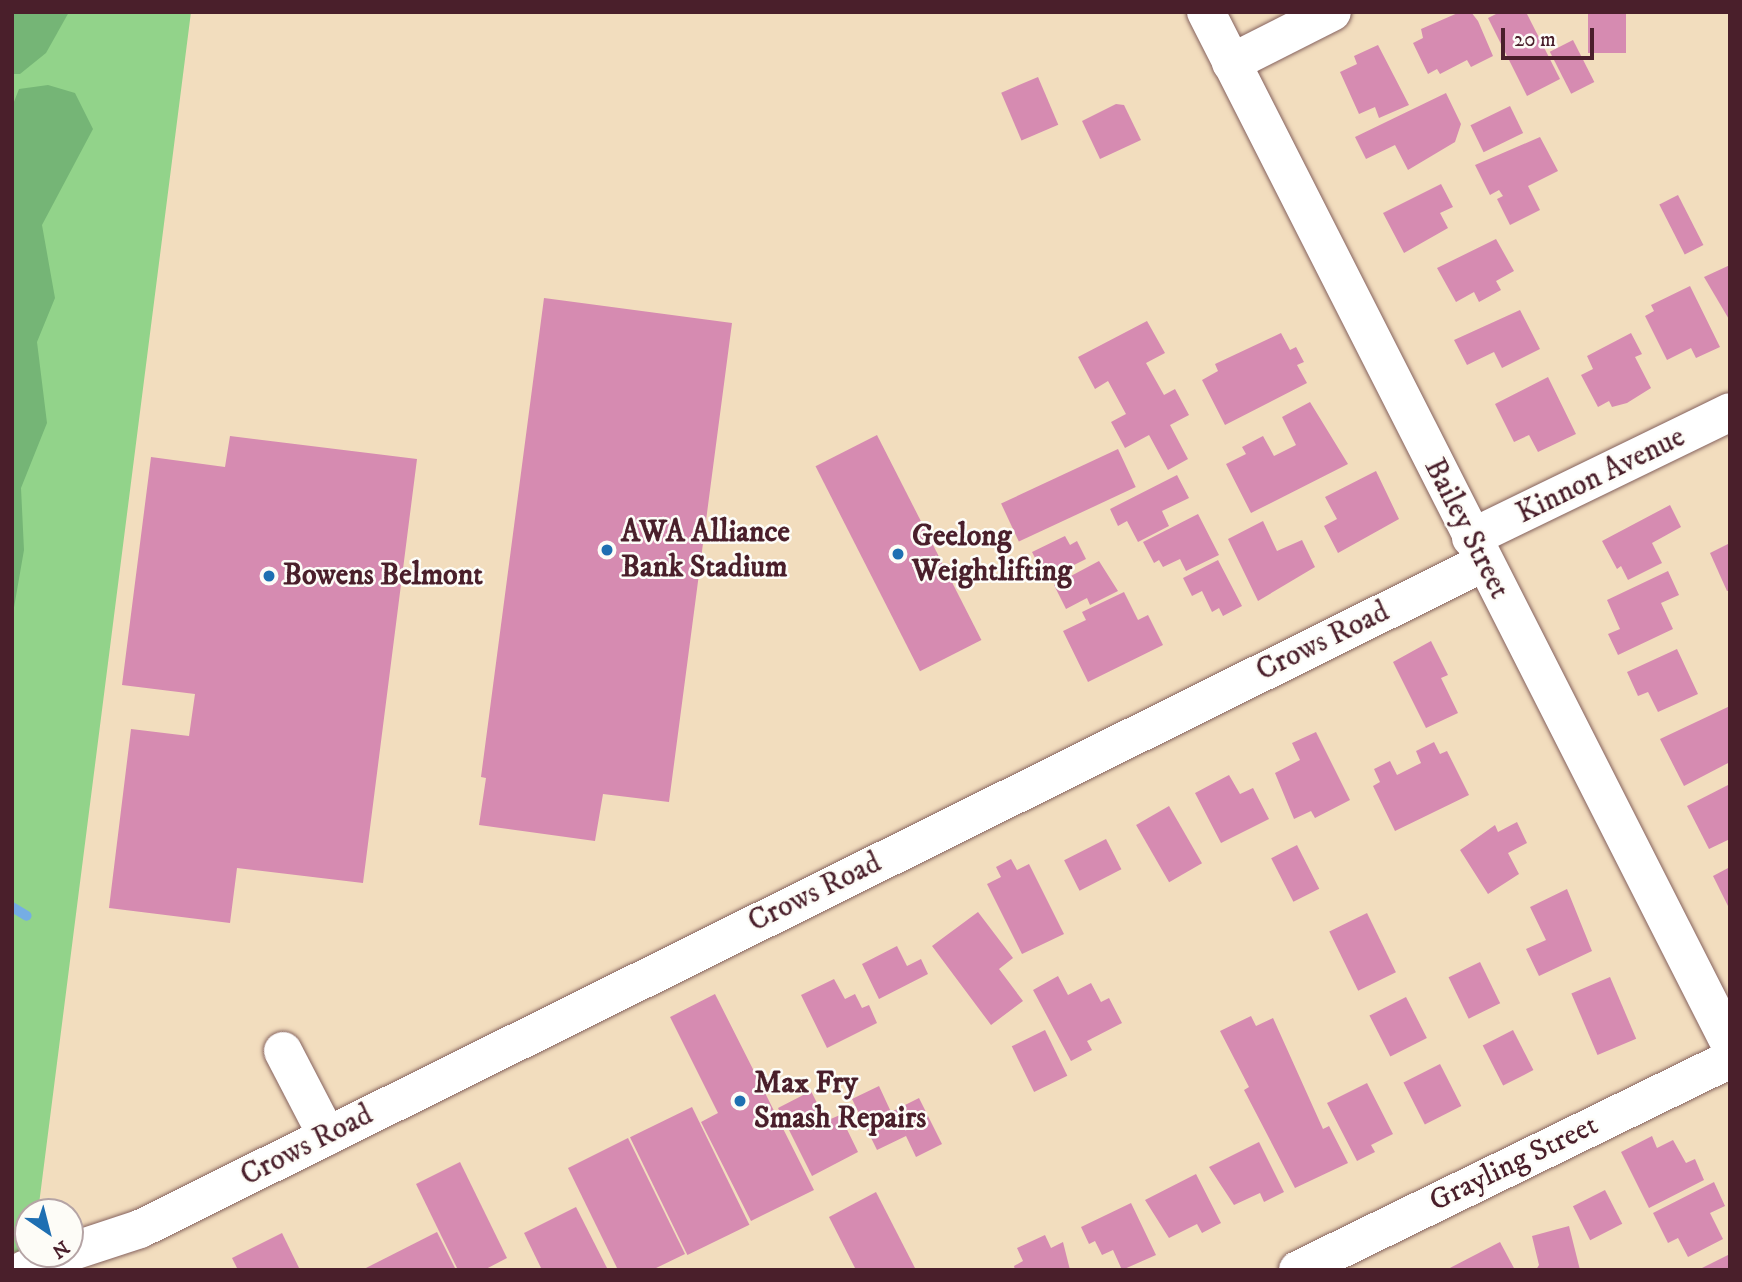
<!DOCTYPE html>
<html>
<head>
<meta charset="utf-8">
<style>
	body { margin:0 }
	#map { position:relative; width:1742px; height:1282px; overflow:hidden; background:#f2ddbe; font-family:"IM FELL DW Pica",serif }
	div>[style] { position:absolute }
	.green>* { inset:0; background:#92d38a }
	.forest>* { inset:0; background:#75b576 }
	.stream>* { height:10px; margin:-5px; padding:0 5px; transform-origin:5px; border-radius:5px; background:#75ade4 }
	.building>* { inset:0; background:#d68bb1; transform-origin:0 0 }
	.roads { filter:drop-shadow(0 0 2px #85625e) drop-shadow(0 0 2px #85625e) }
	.minor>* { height:38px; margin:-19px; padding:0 19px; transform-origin:19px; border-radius:19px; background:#fff }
	.dots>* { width:19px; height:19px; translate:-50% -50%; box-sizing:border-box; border:4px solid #fdfcf7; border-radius:50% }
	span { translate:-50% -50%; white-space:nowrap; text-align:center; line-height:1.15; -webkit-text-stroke:5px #fdfcf7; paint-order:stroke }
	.street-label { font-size:30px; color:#4a1f2b }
	.poi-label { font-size:30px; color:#4a1f2b; font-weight:700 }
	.left { translate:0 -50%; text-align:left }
	.frame { position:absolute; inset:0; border:14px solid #4a1f2b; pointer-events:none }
	.north { position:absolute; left:14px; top:1198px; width:70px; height:70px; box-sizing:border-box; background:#fdfcf7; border:2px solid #b5a4a5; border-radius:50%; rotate:145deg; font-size:19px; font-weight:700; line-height:28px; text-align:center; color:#4a1f2b }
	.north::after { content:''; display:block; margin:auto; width:24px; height:32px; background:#1f6fb2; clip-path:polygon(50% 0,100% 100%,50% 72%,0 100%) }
	.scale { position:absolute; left:1501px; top:28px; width:93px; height:32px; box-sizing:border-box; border:4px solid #4a1f2b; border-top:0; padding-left:9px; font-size:21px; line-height:24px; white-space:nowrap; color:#4a1f2b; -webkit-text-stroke:5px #fdfcf7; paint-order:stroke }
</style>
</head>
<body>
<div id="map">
	<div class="green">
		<i style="clip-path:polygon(12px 12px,191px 12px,38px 1212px,28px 1212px,28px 1249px,12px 1253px)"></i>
	</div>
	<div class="forest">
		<i style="clip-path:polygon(12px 12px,69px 12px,46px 53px,20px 74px,12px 74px)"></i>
		<i style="clip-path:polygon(48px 85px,75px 93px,93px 129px,42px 225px,55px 298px,37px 342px,47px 423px,21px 488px,24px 550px,12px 619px,12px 107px,19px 89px)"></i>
	</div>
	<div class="stream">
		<i style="left:12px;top:907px;width:17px;rotate:31deg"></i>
	</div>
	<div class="building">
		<i style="clip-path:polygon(1460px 12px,1471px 12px,1478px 21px,1493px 56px,1471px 67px,1467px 60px,1440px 74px,1437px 69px,1428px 74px,1413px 43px,1423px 38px,1421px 29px)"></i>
		<i style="clip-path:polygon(1500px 12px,1526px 12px,1560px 79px,1527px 96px,1488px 18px)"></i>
		<i style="left:1588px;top:12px;width:38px;height:41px"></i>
		<i style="left:1573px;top:40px;width:47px;height:26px;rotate:63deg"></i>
		<i style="clip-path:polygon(1378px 45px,1409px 105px,1379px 118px,1375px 107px,1359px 114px,1340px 72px,1357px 64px,1354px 56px)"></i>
		<i style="left:1038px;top:77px;width:52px;height:40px;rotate:67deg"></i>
		<i style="clip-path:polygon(1446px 93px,1461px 124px,1455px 142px,1408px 170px,1395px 145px,1366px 159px,1355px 137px)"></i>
		<i style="clip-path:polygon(1116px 104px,1124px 105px,1141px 140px,1100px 159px,1082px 121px)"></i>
		<i style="left:1510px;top:106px;width:30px;height:44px;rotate:64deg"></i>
		<i style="clip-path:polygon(1540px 137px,1558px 171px,1528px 186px,1540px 210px,1510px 225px,1497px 199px,1503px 196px,1499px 190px,1490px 195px,1475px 165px)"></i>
		<i style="clip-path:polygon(1441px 184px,1453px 207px,1440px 213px,1448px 228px,1404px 253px,1383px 213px)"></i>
		<i style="left:1678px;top:195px;width:56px;height:21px;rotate:63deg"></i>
		<i style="clip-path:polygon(1496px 239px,1514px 271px,1496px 281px,1501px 290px,1479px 302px,1474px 292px,1456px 302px,1437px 268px)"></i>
		<i style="clip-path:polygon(1730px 265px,1730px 321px,1704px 277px)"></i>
		<i style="clip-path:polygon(1690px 286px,1720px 347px,1696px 358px,1691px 348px,1667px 360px,1645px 316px,1654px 311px,1651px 305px)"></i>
		<i style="clip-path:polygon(544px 298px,732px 323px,669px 802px,603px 794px,595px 841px,479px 825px,486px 778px,481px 777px)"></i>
		<i style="clip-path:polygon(1520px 310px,1540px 349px,1502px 368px,1494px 352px,1467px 365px,1454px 340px)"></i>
		<i style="clip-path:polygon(1147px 321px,1165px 353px,1146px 363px,1164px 395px,1175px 389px,1189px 415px,1170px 425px,1188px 459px,1168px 470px,1149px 435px,1125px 448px,1111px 422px,1126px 414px,1108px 381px,1095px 389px,1078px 357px)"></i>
		<i style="clip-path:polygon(1281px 333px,1290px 350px,1296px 347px,1304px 362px,1297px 365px,1307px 383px,1225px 425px,1202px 380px,1218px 371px,1215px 364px)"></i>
		<i style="clip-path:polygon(1631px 333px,1642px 354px,1635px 357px,1651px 388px,1627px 403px,1612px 407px,1609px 401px,1598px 407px,1581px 375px,1593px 369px,1587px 356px)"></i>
		<i style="clip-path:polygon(1548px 377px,1576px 434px,1538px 452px,1529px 435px,1514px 442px,1495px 404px)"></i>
		<i style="clip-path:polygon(1310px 402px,1348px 464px,1251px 513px,1226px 464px,1246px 454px,1242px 447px,1263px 436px,1274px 456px,1296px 445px,1282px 417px)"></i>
		<i style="left:877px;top:435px;width:230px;height:69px;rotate:63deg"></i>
		<i style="clip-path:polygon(230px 436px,417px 459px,363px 883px,237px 868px,230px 923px,109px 908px,131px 729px,189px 736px,195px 694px,122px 685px,151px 457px,225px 467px)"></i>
		<i style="left:1118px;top:449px;width:42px;height:129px;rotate:65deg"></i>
		<i style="clip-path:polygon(1376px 471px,1399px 519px,1338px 553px,1324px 526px,1337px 519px,1325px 497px)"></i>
		<i style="clip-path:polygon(1177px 475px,1189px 498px,1162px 511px,1169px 526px,1138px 542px,1127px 521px,1118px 526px,1110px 509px)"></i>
		<i style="clip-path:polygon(1670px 505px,1681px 527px,1652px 543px,1662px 563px,1628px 580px,1621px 566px,1617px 569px,1602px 541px)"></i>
		<i style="clip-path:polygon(1198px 514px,1219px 555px,1186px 571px,1180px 559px,1163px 567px,1159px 560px,1154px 563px,1143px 542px)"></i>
		<i style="clip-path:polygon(1263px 521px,1277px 551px,1302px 540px,1315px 567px,1258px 601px,1228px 539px)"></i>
		<i style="clip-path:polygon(1065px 536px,1070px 545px,1077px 541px,1086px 559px,1046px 579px,1032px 552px)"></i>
		<i style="clip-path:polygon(1730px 543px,1730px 590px,1727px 591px,1710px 553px)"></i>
		<i style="clip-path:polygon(1218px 560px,1242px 606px,1223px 616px,1219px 608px,1212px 612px,1202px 591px,1192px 596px,1183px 578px)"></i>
		<i style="clip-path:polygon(1099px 561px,1118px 591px,1090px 605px,1087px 598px,1066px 609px,1054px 585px)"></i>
		<i style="clip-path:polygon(1668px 571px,1679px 595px,1661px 603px,1673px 629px,1618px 655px,1608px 634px,1620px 629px,1607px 600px)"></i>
		<i style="clip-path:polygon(1124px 592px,1138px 620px,1148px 615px,1163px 645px,1088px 682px,1063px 631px,1086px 620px,1082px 612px)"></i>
		<i style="clip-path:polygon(1431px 641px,1448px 675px,1441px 678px,1458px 713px,1426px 728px,1393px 662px)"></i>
		<i style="clip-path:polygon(1677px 649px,1698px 694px,1658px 712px,1648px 692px,1638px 696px,1627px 672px)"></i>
		<i style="clip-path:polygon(1730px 706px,1730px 762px,1684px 786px,1660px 739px)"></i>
		<i style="clip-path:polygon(1316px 732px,1350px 800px,1315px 818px,1311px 811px,1294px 819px,1275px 773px,1300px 760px,1292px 743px)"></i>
		<i style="clip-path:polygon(1434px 742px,1440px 754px,1447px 751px,1469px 795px,1395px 831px,1373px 786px,1380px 782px,1374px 769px,1390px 761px,1397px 775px,1421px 763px,1416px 751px)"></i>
		<i style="clip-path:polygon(1229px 775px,1240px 794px,1253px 788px,1269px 819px,1221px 843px,1195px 793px)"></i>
		<i style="clip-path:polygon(1730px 784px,1730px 839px,1709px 849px,1687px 806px)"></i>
		<i style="left:1169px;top:806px;width:66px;height:38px;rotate:60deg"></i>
		<i style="clip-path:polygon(1517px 822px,1527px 843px,1508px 853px,1519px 874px,1488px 894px,1460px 850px,1495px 825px,1498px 832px)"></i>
		<i style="left:1106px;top:839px;width:34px;height:47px;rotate:63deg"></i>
		<i style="left:1297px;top:845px;width:49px;height:29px;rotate:63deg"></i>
		<i style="clip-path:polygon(1011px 859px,1017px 870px,1029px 864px,1064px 934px,1022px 954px,987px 884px,1001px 877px,996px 867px)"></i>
		<i style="clip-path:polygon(1730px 867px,1730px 910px,1713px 876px)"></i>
		<i style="clip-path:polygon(1567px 889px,1592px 951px,1539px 976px,1526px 949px,1546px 940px,1530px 907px)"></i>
		<i style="clip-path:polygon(978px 912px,1013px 958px,999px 969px,1023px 1001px,991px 1025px,932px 946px)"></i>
		<i style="left:1367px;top:913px;width:66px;height:42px;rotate:64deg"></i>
		<i style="clip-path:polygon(897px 946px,907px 966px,921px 959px,928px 974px,879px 999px,862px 964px)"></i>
		<i style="left:1480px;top:962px;width:46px;height:35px;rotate:64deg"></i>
		<i style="clip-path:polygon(1058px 976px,1068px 995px,1091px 983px,1101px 1002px,1109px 998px,1122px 1023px,1087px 1041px,1092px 1050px,1071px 1061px,1033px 990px)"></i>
		<i style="left:1610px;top:977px;width:67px;height:42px;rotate:67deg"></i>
		<i style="clip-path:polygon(834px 979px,845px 999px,855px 994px,862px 1008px,869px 1005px,877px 1023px,827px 1048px,801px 995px)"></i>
		<i style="clip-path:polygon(715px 994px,814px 1190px,751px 1221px,701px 1122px,718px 1113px,670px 1017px)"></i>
		<i style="left:1406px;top:997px;width:46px;height:41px;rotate:63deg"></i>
		<i style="clip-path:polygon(1251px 1016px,1256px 1026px,1273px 1018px,1323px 1129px,1329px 1126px,1348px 1163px,1295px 1188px,1244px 1090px,1249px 1087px,1220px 1031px)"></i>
		<i style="left:1045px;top:1030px;width:51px;height:37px;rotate:64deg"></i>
		<i style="left:1513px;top:1030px;width:45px;height:34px;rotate:63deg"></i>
		<i style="left:1440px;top:1064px;width:47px;height:41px;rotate:63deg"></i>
		<i style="clip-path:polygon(1367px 1083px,1393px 1134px,1371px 1145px,1375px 1152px,1357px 1161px,1327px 1103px)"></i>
		<i style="clip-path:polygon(879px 1086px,891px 1112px,919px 1098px,942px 1144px,916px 1157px,906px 1136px,877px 1150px,852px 1099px)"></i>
		<i style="clip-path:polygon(811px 1091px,826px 1121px,840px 1115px,858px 1152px,812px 1176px,778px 1108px)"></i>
		<i style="left:692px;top:1107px;width:131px;height:69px;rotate:64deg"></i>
		<i style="clip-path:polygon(1652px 1136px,1657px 1148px,1673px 1140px,1686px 1163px,1695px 1159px,1704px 1180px,1649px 1208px,1621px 1152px)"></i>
		<i style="clip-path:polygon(628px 1138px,685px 1254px,652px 1270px,618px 1270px,568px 1168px)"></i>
		<i style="clip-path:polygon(1259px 1142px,1284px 1192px,1264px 1202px,1260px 1193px,1234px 1205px,1209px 1167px)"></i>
		<i style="clip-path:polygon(460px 1162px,507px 1258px,484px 1270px,458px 1270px,416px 1184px)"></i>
		<i style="clip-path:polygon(1196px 1174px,1221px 1223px,1202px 1233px,1197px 1224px,1169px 1238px,1145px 1200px)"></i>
		<i style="clip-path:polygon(1714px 1182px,1725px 1206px,1710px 1213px,1723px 1239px,1688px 1257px,1678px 1238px,1668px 1243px,1653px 1213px)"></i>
		<i style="left:1605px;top:1190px;width:38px;height:36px;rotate:63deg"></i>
		<i style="clip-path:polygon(876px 1192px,916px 1270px,856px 1270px,829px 1217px)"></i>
		<i style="clip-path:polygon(1131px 1203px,1156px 1255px,1122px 1270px,1113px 1250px,1102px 1255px,1095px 1241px,1089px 1244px,1081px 1227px)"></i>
		<i style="clip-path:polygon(576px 1207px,608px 1270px,542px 1270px,524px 1233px)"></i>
		<i style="clip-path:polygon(1569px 1226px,1580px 1270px,1536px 1270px,1539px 1265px,1532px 1236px)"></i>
		<i style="clip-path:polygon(437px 1232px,456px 1270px,362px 1270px)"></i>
		<i style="clip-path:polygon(282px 1233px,300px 1270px,238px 1270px,232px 1258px)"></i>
		<i style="clip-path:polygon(1045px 1235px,1051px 1248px,1063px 1242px,1070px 1270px,1015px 1270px,1014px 1266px,1023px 1261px,1017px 1248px)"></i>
		<i style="clip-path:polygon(1500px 1242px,1515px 1270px,1446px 1270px)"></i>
		<i style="clip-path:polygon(1730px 1254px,1730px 1270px,1698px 1270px)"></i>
	</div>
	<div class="roads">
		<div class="minor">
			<i style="left:1206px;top:12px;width:1157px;rotate:63.08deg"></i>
			<i style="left:1231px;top:63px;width:113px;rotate:-26.8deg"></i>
			<i style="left:1471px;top:538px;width:288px;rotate:-25.9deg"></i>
			<i style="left:283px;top:1051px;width:96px;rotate:62.6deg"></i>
			<i style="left:70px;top:1252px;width:74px;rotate:-18.2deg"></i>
			<i style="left:140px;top:1229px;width:1499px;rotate:-26.38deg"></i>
			<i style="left:24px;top:1270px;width:43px;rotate:-21.8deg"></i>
			<i style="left:1298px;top:1270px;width:481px;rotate:-26deg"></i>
		</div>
	</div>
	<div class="dots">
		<i style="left:607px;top:550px;background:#1f6fb2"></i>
		<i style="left:898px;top:554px;background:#1f6fb2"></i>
		<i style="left:269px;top:576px;background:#1f6fb2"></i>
		<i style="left:740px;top:1101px;background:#1f6fb2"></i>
	</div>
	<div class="street-label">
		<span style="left:1601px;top:476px;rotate:-26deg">Kinnon Avenue</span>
		<span style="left:1466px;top:529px;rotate:63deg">Bailey Street</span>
		<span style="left:1323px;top:642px;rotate:-26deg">Crows Road</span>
		<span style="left:815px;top:893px;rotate:-26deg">Crows Road</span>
		<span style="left:307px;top:1146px;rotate:-27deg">Crows Road</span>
		<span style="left:1514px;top:1164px;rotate:-26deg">Grayling Street</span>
	</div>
	<div class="poi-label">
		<span class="left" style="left:621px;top:550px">AWA Alliance<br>Bank Stadium</span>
		<span class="left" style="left:912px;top:554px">Geelong<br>Weightlifting</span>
		<span class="left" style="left:283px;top:576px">Bowens Belmont</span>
		<span class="left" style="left:754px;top:1101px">Max Fry<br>Smash Repairs</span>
	</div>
	<div class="frame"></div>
	<div class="north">N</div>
	<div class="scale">20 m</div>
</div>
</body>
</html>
